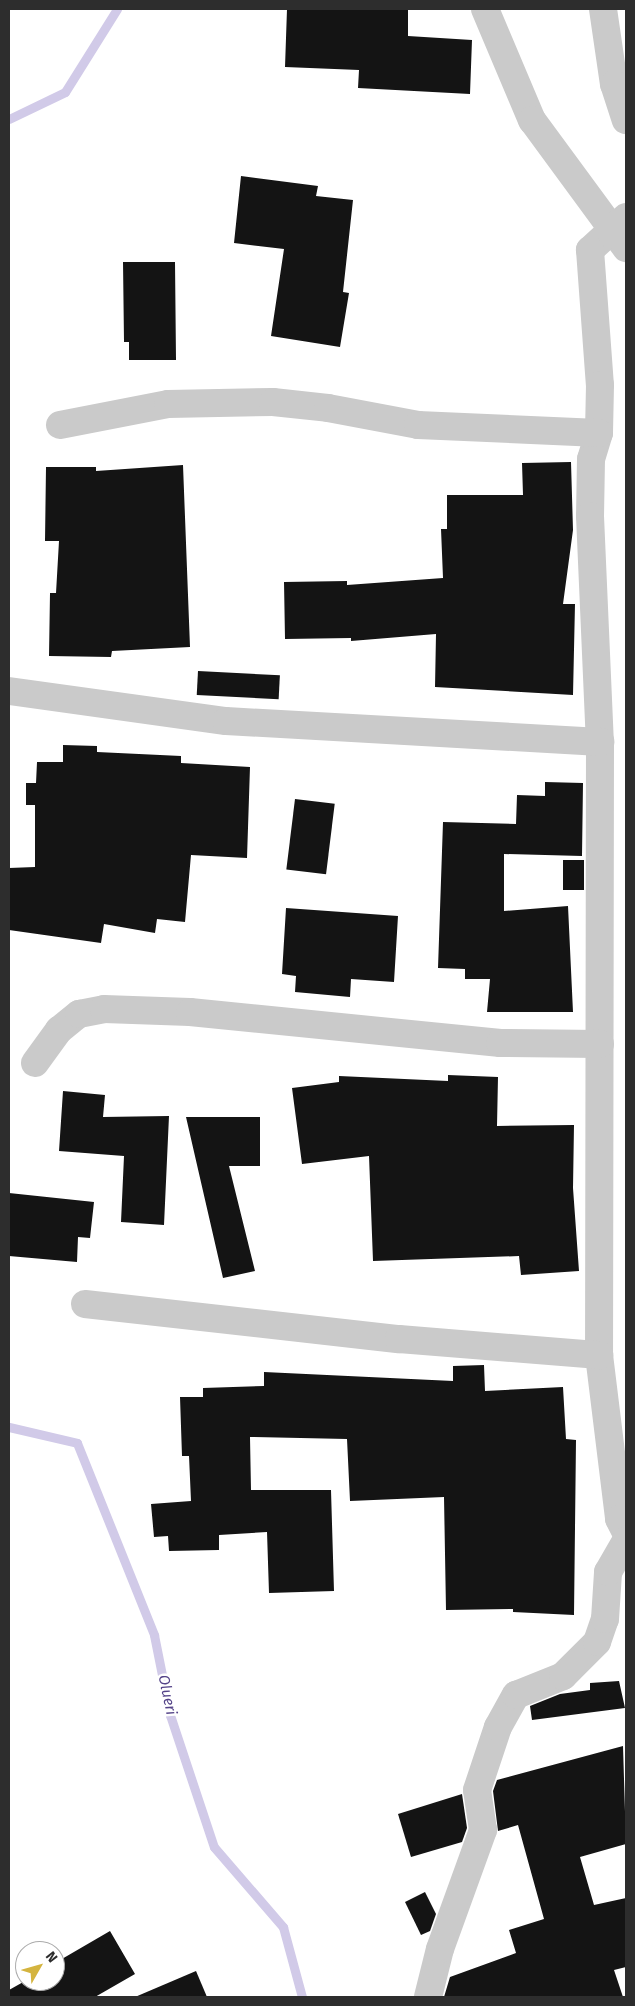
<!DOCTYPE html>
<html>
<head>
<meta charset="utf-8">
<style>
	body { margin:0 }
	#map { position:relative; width:635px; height:2006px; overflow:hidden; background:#fff; font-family:"Fira Sans",sans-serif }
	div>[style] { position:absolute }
	.stream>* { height:9px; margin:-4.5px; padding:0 4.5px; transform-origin:4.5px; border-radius:4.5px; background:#d1cae8 }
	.building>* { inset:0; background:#141414; transform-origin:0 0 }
	.minor>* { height:28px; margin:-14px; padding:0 14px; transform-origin:14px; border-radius:14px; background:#cacaca }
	span { translate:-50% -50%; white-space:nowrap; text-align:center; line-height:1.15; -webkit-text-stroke:5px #fff; paint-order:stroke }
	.water-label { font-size:15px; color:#544388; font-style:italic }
	.frame { position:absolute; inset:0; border:10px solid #2d2d2d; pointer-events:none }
	.north { position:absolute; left:15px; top:1941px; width:50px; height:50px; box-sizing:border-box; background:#fff; border:1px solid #ababab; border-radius:50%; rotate:52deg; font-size:14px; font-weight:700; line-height:20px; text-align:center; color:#2d2d2d }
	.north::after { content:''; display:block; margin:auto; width:18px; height:22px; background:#d4b43f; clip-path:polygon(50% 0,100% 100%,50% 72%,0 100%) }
</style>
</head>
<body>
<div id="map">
	<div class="stream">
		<i style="left:9px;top:119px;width:62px;rotate:-25.7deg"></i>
		<i style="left:65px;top:92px;width:98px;rotate:-57.9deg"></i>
		<i style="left:9px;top:1427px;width:70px;rotate:13.2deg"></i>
		<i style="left:77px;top:1443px;width:207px;rotate:68.1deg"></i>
		<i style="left:154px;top:1635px;width:82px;rotate:78.7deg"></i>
		<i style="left:170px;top:1715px;width:139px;rotate:71.6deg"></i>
		<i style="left:214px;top:1847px;width:106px;rotate:49.2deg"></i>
		<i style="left:283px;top:1927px;width:73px;rotate:74.8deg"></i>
	</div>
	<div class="building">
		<i style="clip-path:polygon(287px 9px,408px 9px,408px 36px,472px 40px,470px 94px,358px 88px,359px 70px,285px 67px)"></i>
		<i style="clip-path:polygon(241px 176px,318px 186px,316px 196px,353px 200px,343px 292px,349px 293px,340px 347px,271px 336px,284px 249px,234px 243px)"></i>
		<i style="clip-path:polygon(123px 262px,175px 262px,176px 360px,129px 360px,129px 342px,124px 342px)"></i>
		<i style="clip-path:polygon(571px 462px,573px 530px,563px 604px,575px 604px,573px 695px,435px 687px,436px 634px,351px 641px,351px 638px,285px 639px,284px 582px,347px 581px,347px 585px,443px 578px,441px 529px,447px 529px,447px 495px,523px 495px,522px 463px)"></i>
		<i style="clip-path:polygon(183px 465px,190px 647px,112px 651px,111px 657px,49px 656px,50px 593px,56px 593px,59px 541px,45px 541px,46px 467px,96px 467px,96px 471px)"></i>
		<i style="left:198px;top:671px;width:82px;height:24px;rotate:3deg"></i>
		<i style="clip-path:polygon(63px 745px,97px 746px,97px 752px,181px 756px,181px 763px,250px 767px,247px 858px,191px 855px,185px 922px,157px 919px,155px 933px,104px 924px,101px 943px,9px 930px,9px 868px,35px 867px,35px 805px,26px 805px,26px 783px,36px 783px,37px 762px,63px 762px)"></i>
		<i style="clip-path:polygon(545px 782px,583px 783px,582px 856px,504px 854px,504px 911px,568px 906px,573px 1012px,487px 1012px,490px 979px,465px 979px,465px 969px,438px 968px,443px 822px,516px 824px,517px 795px,545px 796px)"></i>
		<i style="left:295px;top:799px;width:40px;height:71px;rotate:7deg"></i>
		<i style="left:584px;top:860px;width:30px;height:21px;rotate:90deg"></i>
		<i style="clip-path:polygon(286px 908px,398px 916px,394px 982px,351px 979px,350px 997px,295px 992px,296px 976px,282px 974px)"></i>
		<i style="clip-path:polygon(448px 1075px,498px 1077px,497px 1126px,574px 1125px,573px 1188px,579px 1271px,521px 1275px,519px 1256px,373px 1261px,369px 1156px,302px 1164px,292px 1088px,339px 1082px,339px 1076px,448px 1081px)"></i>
		<i style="clip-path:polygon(63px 1091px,105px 1095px,103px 1117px,169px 1116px,164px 1225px,121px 1222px,124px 1156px,59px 1151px)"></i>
		<i style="clip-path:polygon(186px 1117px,260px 1117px,260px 1166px,229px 1166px,255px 1271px,223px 1278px)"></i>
		<i style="clip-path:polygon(9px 1193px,94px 1202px,90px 1238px,78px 1237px,77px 1262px,9px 1256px)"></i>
		<i style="clip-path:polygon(484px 1365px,485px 1391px,563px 1387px,566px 1439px,576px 1440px,574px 1615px,513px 1612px,513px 1609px,446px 1610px,444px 1497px,350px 1501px,347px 1439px,250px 1437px,251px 1490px,331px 1490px,334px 1591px,269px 1593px,267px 1532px,219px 1535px,219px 1550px,169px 1551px,168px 1536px,154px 1537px,151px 1504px,191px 1501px,189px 1456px,182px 1456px,180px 1397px,203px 1397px,203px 1388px,264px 1386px,264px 1372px,453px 1381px,453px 1366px)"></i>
		<i style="clip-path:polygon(619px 1681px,625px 1708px,532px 1720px,530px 1706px,560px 1694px,590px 1690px,590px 1683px)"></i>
		<i style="clip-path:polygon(623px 1746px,626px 1844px,580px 1857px,594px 1905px,626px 1898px,626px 1967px,614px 1970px,623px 1997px,444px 1997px,450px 1977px,516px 1953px,509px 1930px,544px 1919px,518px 1825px,498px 1831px,493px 1791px,497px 1780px)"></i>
		<i style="clip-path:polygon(462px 1794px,467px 1828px,462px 1842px,411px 1857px,398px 1814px)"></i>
		<i style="clip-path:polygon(425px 1892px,436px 1914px,430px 1931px,421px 1935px,405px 1902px)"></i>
		<i style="clip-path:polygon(110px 1931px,135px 1974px,95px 1997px,9px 1997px,9px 1990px,25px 1981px,55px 1981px,55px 1963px)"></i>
		<i style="clip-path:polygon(196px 1971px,207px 1997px,135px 1997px)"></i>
	</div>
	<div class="minor">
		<i style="left:485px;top:9px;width:121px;rotate:67.1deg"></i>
		<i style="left:532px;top:120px;width:159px;rotate:53.7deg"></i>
		<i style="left:603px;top:9px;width:76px;rotate:81.7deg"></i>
		<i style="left:614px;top:84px;width:38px;rotate:72deg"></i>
		<i style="left:626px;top:217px;width:49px;rotate:137.5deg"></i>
		<i style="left:590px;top:250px;width:135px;rotate:85.8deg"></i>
		<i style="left:600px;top:385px;width:48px;rotate:91.2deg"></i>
		<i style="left:599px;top:433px;width:27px;rotate:107deg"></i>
		<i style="left:591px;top:459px;width:57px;rotate:91deg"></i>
		<i style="left:590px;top:516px;width:226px;rotate:87.5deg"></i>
		<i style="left:600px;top:742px;width:613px;rotate:90.09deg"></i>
		<i style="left:599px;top:1355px;width:165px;rotate:83deg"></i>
		<i style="left:619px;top:1519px;width:16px;rotate:63deg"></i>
		<i style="left:60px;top:425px;width:110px;rotate:-11deg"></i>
		<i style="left:168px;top:404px;width:105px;rotate:-1.1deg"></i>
		<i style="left:273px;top:402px;width:55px;rotate:6.2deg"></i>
		<i style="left:328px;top:408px;width:92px;rotate:10.7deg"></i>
		<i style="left:418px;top:425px;width:181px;rotate:2.5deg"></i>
		<i style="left:9px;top:691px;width:219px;rotate:7.9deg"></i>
		<i style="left:226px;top:721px;width:375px;rotate:3.2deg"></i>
		<i style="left:35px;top:1063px;width:41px;rotate:-54deg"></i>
		<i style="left:59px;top:1030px;width:26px;rotate:-39deg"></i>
		<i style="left:79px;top:1014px;width:25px;rotate:-11deg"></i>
		<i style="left:104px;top:1009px;width:86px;rotate:2deg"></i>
		<i style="left:190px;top:1012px;width:312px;rotate:5.7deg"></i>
		<i style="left:500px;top:1043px;width:100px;rotate:0.6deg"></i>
		<i style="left:85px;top:1304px;width:316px;rotate:6.4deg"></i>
		<i style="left:399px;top:1339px;width:201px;rotate:4.6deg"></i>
		<i style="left:428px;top:1997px;width:49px;rotate:-76deg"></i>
		<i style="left:440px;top:1949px;width:127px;rotate:-70.1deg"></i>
		<i style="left:483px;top:1830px;width:40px;rotate:-98.5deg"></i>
		<i style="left:477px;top:1790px;width:66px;rotate:-71.6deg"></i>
		<i style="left:498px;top:1727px;width:37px;rotate:-61deg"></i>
		<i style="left:516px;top:1695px;width:51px;rotate:-22deg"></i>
		<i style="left:563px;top:1676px;width:48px;rotate:-45deg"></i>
		<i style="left:597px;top:1642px;width:24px;rotate:-71deg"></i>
		<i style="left:605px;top:1619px;width:47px;rotate:-86.3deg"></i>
		<i style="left:608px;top:1572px;width:36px;rotate:-60deg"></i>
	</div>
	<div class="water-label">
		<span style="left:167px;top:1695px;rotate:78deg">Olueri</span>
	</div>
	<div class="frame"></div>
	<div class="north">N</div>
</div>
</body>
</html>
